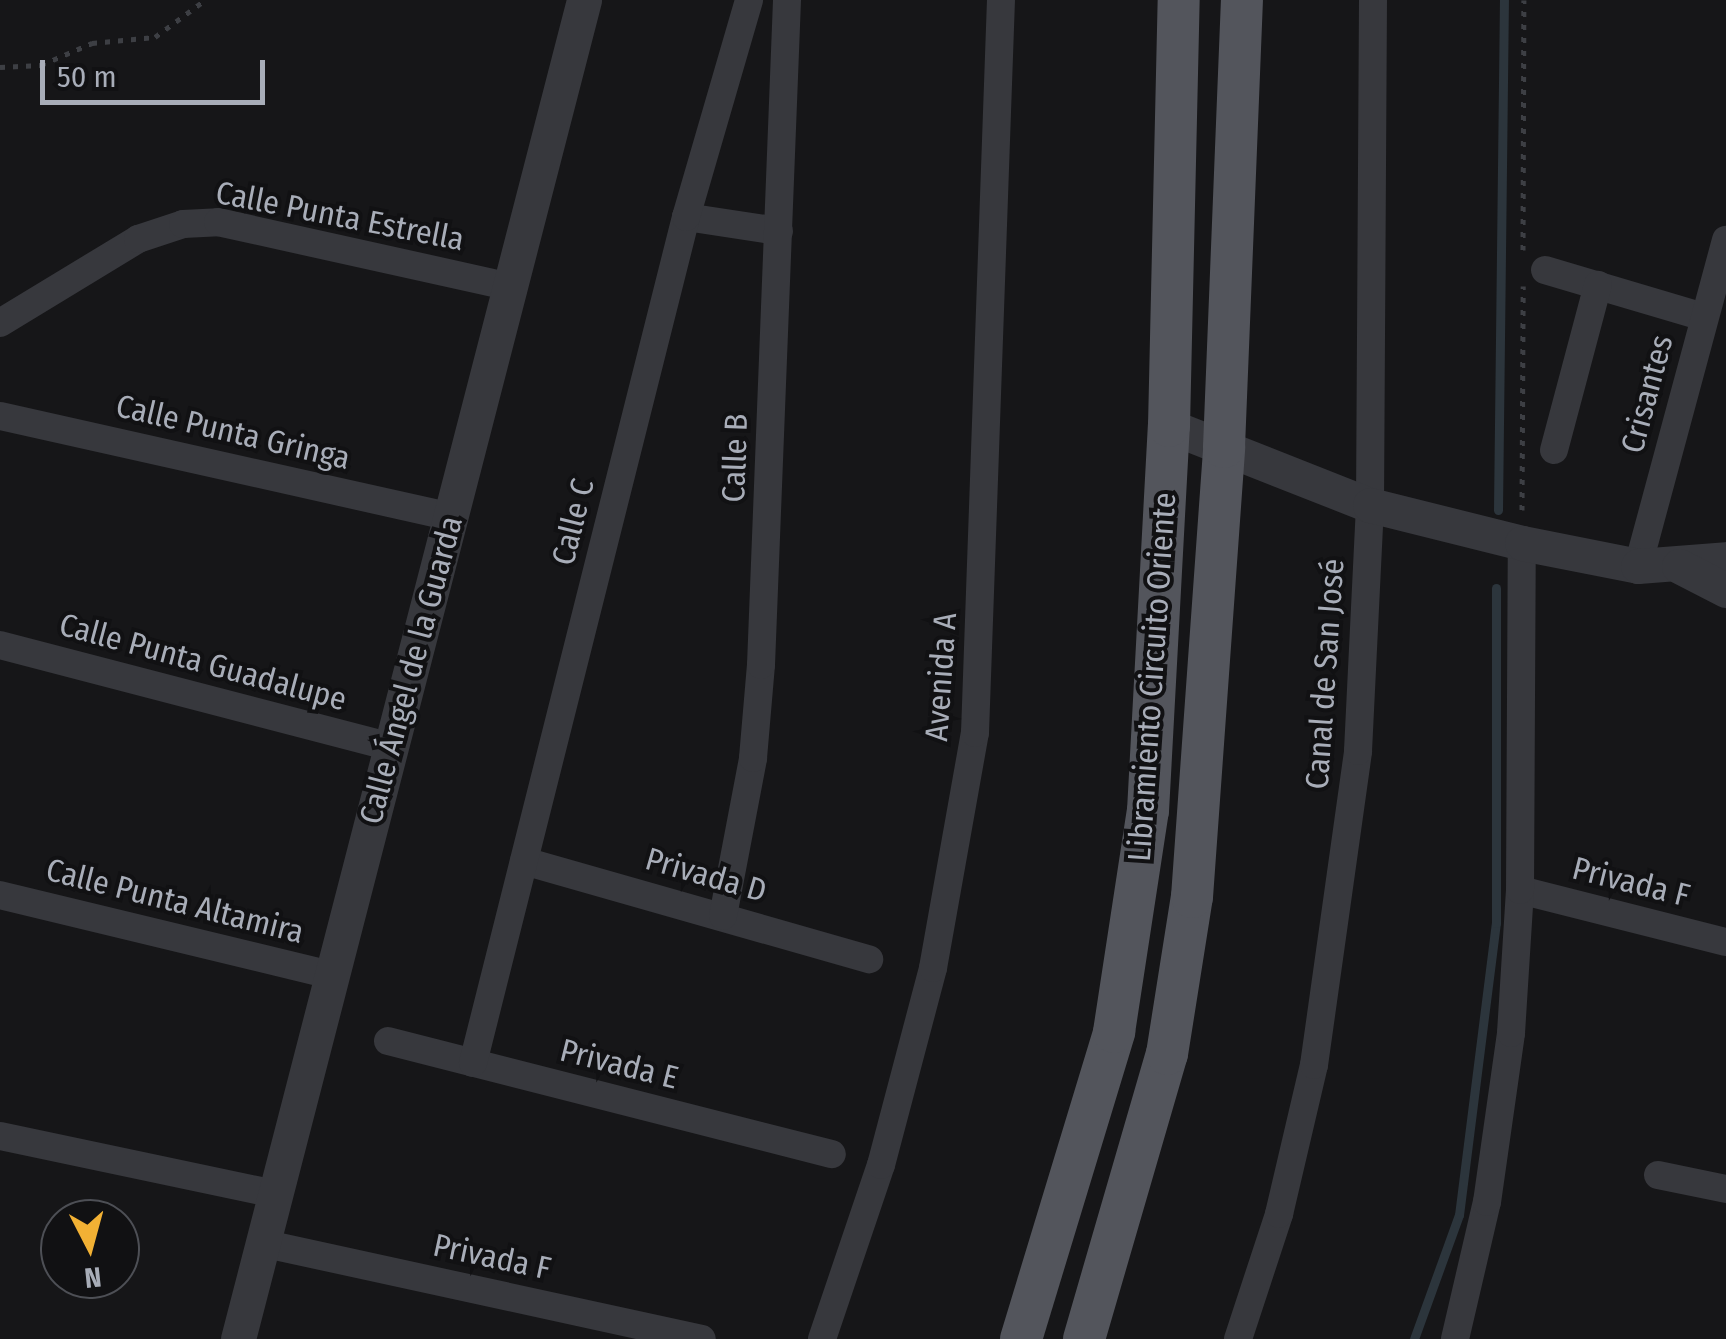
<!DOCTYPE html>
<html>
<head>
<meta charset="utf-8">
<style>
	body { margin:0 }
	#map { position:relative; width:1726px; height:1339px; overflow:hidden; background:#161618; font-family:"Fira Sans Condensed",sans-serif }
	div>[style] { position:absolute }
	.stream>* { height:9px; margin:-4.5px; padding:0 4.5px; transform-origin:4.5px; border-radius:4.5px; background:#2c353c }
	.path>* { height:5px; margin-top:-2.5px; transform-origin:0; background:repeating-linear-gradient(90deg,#3d3f44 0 5px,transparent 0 13px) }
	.minor>* { height:28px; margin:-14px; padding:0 14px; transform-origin:14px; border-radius:14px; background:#37383d }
	.tertiary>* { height:35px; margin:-17.5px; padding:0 17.5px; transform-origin:17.5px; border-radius:17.5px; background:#37383d }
	.primary>* { height:42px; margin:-21px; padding:0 21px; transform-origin:21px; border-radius:21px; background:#53555c }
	span { translate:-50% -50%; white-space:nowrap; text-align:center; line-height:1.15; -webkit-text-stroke:8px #111113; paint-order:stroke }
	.street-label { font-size:32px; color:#a8adb8 }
	.north { position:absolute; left:40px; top:1199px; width:100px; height:100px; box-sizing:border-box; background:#111113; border:2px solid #4d4f55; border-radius:50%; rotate:174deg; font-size:28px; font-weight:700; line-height:40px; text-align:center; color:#a8adb8 }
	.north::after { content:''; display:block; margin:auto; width:35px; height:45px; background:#f2b134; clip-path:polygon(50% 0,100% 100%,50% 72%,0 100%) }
	.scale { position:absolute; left:40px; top:60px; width:225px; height:45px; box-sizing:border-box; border:5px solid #a8adb8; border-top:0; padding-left:12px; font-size:30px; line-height:35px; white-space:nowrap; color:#a8adb8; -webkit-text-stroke:8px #111113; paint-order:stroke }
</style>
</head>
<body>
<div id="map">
	<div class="stream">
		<i style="left:1498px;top:510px;width:510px;rotate:-89.33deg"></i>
		<i style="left:1414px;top:1339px;width:132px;rotate:-70.1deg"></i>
		<i style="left:1459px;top:1215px;width:294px;rotate:-82.8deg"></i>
		<i style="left:1496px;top:923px;width:335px;rotate:-90deg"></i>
	</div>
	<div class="path">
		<i style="left:0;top:67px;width:41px;rotate:-2.8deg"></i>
		<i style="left:41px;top:65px;width:56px;rotate:-23.3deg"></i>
		<i style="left:92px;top:43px;width:63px;rotate:-5.4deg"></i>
		<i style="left:155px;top:37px;width:62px;rotate:-36.5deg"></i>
		<i style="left:1523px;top:250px;width:250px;rotate:-89.8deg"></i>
		<i style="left:1522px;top:510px;width:224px;rotate:-89.7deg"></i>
	</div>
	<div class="minor">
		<i style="left:686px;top:217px;width:94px;rotate:8.6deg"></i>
		<i style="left:1545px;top:270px;width:166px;rotate:16.5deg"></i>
		<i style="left:0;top:323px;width:162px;rotate:-31.3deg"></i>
		<i style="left:138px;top:239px;width:47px;rotate:-18.4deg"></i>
		<i style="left:183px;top:224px;width:35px;rotate:-3deg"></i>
		<i style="left:218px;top:222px;width:301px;rotate:12.5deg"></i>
		<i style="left:0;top:416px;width:462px;rotate:12.6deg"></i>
		<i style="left:1554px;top:450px;width:171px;rotate:-75.1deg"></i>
		<i style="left:1638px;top:566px;width:338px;rotate:-74.9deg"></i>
		<i style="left:0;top:645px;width:401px;rotate:14.6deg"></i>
		<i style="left:524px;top:861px;width:359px;rotate:15.9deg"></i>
		<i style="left:1520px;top:890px;width:212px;rotate:14.2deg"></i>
		<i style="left:0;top:895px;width:344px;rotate:13.6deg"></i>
		<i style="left:723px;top:916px;width:161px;rotate:-79.2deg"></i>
		<i style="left:753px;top:758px;width:93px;rotate:-85.1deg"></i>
		<i style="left:761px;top:665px;width:666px;rotate:-87.76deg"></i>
		<i style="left:388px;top:1041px;width:458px;rotate:14.3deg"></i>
		<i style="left:473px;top:1063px;width:872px;rotate:-75.87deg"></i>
		<i style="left:686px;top:217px;width:226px;rotate:-73.8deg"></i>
		<i style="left:0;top:1136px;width:285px;rotate:11.9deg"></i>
		<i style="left:1658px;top:1175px;width:69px;rotate:11.6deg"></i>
		<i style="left:266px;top:1244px;width:446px;rotate:12.3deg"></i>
		<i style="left:822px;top:1339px;width:184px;rotate:-71.3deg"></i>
		<i style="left:881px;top:1165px;width:204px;rotate:-75.2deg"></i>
		<i style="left:933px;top:968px;width:239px;rotate:-79.9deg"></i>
		<i style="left:975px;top:733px;width:733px;rotate:-87.97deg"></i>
		<i style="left:1238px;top:1339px;width:132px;rotate:-71.8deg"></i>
		<i style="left:1279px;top:1214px;width:153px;rotate:-76.8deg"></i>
		<i style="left:1314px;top:1065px;width:317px;rotate:-82deg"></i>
		<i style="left:1358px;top:751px;width:246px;rotate:-87.2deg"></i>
		<i style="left:1370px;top:505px;width:505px;rotate:-89.66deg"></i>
		<i style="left:1455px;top:1339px;width:141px;rotate:-76.9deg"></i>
		<i style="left:1487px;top:1202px;width:171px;rotate:-81.9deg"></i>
		<i style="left:1511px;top:1033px;width:143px;rotate:-86.4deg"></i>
		<i style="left:1520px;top:890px;width:347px;rotate:-89.7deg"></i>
	</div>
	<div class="tertiary">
		<i style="left:1169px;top:426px;width:216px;rotate:21.5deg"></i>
		<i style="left:1370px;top:505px;width:157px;rotate:14deg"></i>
		<i style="left:1522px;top:543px;width:118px;rotate:11.2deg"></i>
		<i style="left:1638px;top:566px;width:88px;rotate:-4.5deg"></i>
		<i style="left:1679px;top:566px;width:53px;rotate:27.1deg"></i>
		<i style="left:238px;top:1339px;width:1383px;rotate:-75.51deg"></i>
	</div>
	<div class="primary">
		<i style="left:1021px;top:1339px;width:321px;rotate:-73.1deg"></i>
		<i style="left:1114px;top:1032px;width:224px;rotate:-81.3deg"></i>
		<i style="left:1148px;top:811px;width:386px;rotate:-86.9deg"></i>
		<i style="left:1169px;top:426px;width:426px;rotate:-88.7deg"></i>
		<i style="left:1084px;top:1339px;width:297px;rotate:-73.8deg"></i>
		<i style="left:1167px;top:1054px;width:159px;rotate:-81deg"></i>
		<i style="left:1192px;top:897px;width:451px;rotate:-85.9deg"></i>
		<i style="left:1224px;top:447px;width:447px;rotate:-87.7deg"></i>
	</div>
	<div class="street-label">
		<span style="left:340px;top:216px;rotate:11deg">Calle Punta Estrella</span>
		<span style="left:1647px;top:394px;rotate:-75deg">Crisantes</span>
		<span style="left:233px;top:432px;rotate:13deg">Calle Punta Gringa</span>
		<span style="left:735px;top:458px;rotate:-88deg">Calle B</span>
		<span style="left:573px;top:522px;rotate:-76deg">Calle C</span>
		<span style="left:203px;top:662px;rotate:15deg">Calle Punta Guadalupe</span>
		<span style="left:411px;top:670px;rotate:-75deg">Calle Ángel de la Guarda</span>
		<span style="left:1325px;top:674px;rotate:-86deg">Canal de San José</span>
		<span style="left:941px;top:677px;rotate:-86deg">Avenida A</span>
		<span style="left:1152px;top:677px;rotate:-86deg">Libramiento Circuito Oriente</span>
		<span style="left:706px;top:875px;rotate:16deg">Privada D</span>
		<span style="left:1631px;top:882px;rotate:14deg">Privada F</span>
		<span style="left:175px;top:901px;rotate:14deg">Calle Punta Altamira</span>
		<span style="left:619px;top:1064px;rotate:14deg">Privada E</span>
		<span style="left:492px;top:1257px;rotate:12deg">Privada F</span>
	</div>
	<div class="north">N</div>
	<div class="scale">50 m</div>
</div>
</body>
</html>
